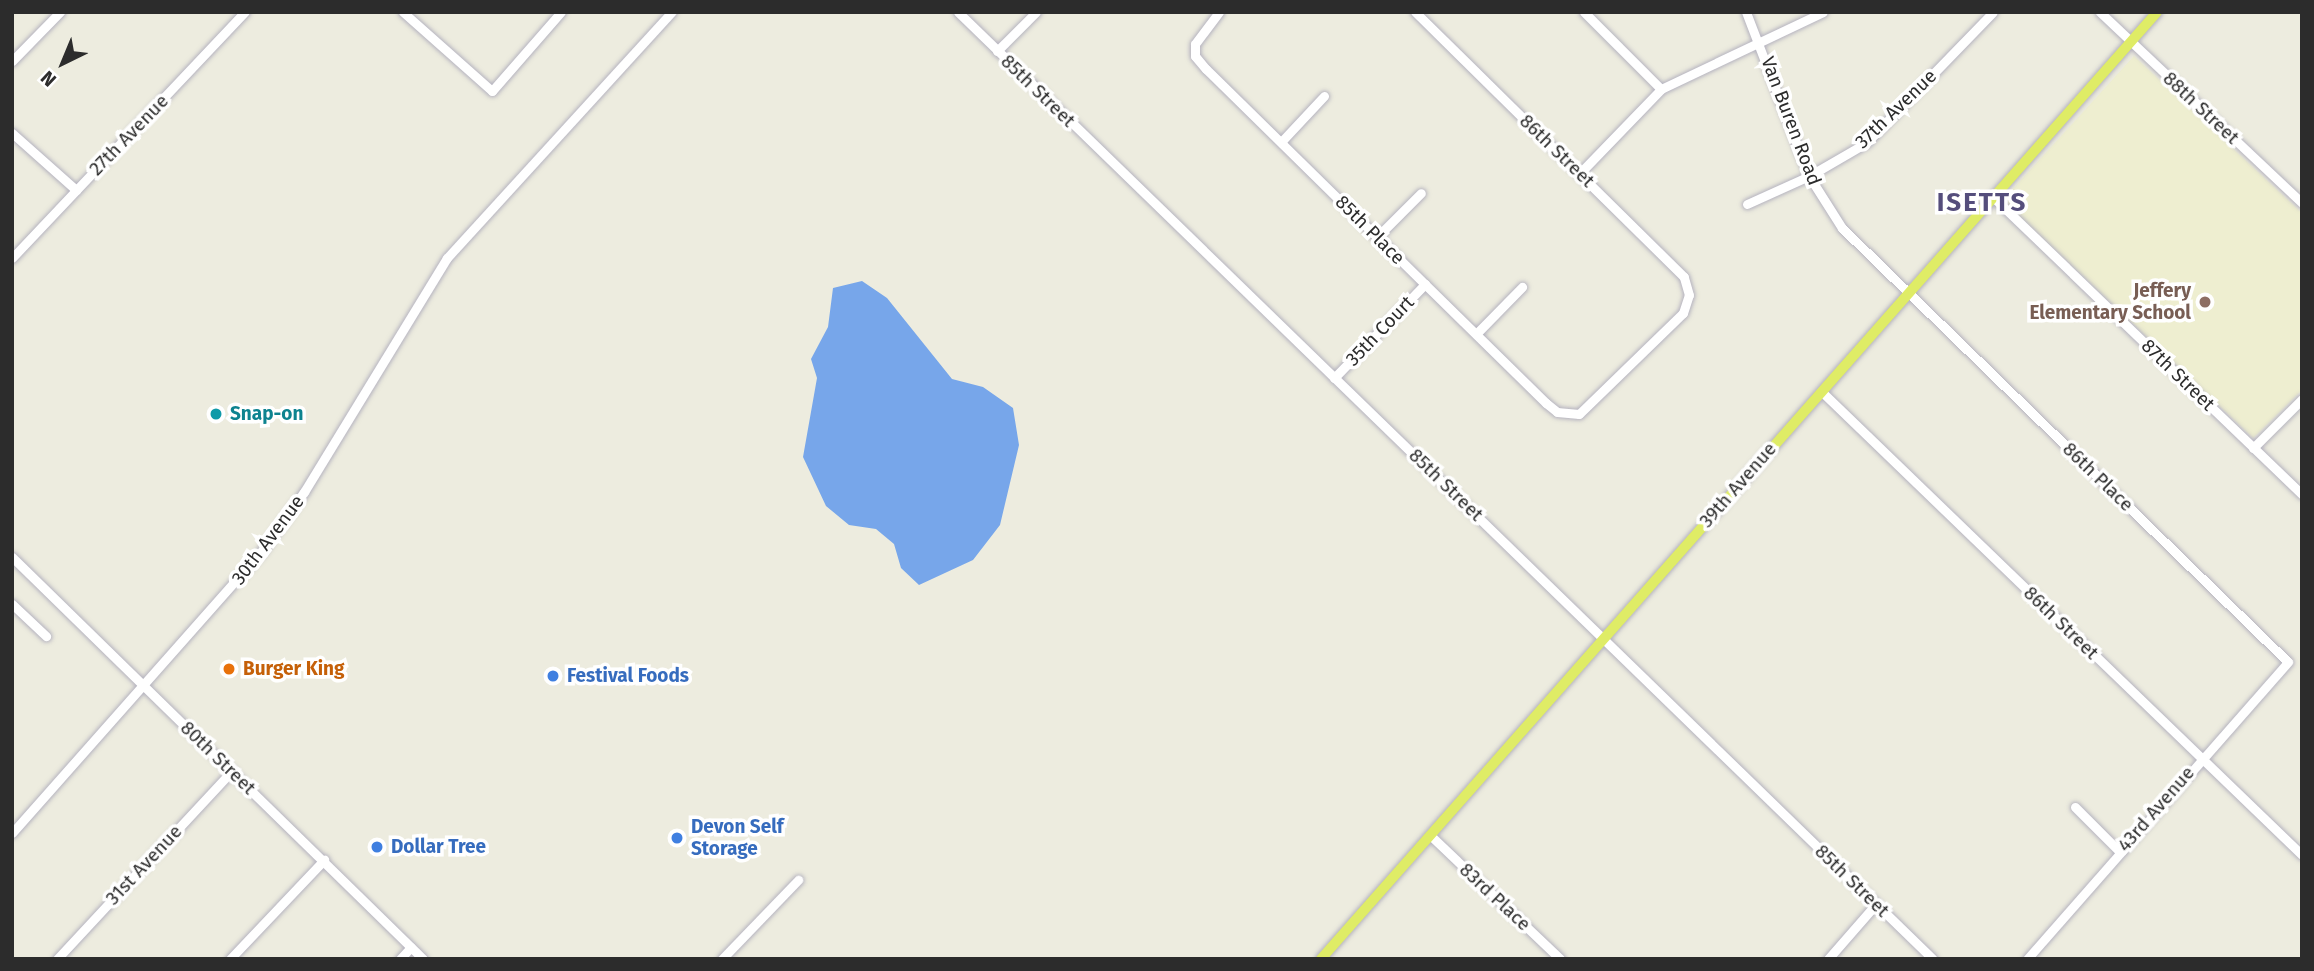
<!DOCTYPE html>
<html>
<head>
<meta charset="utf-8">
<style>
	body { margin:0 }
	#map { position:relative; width:2314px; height:971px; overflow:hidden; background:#edecdf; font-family:"Fira Sans",sans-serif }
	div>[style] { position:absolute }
	.education>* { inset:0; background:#eeeed0 }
	.water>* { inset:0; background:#77a6ea }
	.roads { filter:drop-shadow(0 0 2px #b5b3bf) drop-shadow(0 0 2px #b5b3bf) }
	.minor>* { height:9px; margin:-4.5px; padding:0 4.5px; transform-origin:4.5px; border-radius:4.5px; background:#fff }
	.major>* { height:10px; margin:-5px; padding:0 5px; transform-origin:5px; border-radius:5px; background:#dfec66 }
	.dots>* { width:19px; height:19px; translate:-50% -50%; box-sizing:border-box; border:4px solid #fff; border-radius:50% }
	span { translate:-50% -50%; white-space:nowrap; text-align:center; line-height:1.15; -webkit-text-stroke:7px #fff; paint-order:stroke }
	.street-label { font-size:19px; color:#2c2c2c }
	.education-label { font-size:19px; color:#785e54; font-weight:700 }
	.right { translate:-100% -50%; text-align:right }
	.culture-label { font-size:19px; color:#0d838f; font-weight:700 }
	.left { translate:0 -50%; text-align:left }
	.food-label { font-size:19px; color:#c56008; font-weight:700 }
	.shop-label { font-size:19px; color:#366cbe; font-weight:700 }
	.district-label { font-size:26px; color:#554e7c; font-weight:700; letter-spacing:2px }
	.frame { position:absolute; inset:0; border:14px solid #2c2c2c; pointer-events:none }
	.north { position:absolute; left:28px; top:28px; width:70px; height:70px; -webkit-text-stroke:5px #fff; paint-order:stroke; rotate:223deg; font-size:19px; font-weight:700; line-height:28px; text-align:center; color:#2c2c2c }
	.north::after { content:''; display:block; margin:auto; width:24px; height:32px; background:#2c2c2c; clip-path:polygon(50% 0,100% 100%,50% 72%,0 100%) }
</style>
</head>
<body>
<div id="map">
	<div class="education">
		<i style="clip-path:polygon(2134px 56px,2302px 213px,2302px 390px,2253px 438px,2008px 205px,2008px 194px,2021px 180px)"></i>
	</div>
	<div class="water">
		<i style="clip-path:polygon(862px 281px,887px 298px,952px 379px,983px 387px,1013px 408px,1019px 445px,1000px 525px,973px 560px,919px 585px,901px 568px,894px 544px,876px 529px,849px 525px,826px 506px,803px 457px,817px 378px,811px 359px,828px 327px,833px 288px)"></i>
	</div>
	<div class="roads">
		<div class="minor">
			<i style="left:403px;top:12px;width:119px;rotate:41.6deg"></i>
			<i style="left:492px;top:91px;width:105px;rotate:-48.9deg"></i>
			<i style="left:958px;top:12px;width:1359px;rotate:44.17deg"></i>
			<i style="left:1219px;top:12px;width:40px;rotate:127deg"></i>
			<i style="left:1195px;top:44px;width:12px;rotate:90deg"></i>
			<i style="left:1195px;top:56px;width:17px;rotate:50deg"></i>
			<i style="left:1206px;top:69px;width:477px;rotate:44.5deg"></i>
			<i style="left:1546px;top:403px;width:14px;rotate:39deg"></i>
			<i style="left:1557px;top:412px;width:22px;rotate:5deg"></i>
			<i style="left:1579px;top:414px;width:145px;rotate:-44.2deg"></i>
			<i style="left:1683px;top:313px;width:19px;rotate:-72deg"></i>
			<i style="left:1689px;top:295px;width:19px;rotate:-106deg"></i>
			<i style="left:1684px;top:277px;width:378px;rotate:-135.4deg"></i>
			<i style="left:1584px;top:12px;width:109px;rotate:45deg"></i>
			<i style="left:1746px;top:12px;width:176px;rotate:69deg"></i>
			<i style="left:1809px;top:176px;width:62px;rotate:57.6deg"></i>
			<i style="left:1842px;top:228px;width:622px;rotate:44.22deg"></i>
			<i style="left:2288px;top:662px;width:395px;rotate:131.3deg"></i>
			<i style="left:2100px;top:12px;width:278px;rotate:43.4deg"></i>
			<i style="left:997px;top:51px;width:55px;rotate:-45deg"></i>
			<i style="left:12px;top:61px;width:69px;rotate:-45.6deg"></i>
			<i style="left:12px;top:133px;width:86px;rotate:41.7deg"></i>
			<i style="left:1281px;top:142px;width:63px;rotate:-46.9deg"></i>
			<i style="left:1580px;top:173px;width:117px;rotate:-46deg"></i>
			<i style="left:1661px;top:89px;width:179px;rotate:-25.4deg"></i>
			<i style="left:1993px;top:197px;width:429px;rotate:43.9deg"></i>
			<i style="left:1747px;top:204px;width:68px;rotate:-24.3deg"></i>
			<i style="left:1809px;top:176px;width:66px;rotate:-30.1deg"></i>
			<i style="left:1866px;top:143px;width:182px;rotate:-45.9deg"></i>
			<i style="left:1377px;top:237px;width:62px;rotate:-45deg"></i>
			<i style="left:12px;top:258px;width:339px;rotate:-46.6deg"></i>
			<i style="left:1476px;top:334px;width:66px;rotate:-45.6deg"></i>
			<i style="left:1334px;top:378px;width:131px;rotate:-45.9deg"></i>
			<i style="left:1821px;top:391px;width:668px;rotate:43.97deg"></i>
			<i style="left:2253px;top:448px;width:69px;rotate:-45deg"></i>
			<i style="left:12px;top:557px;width:575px;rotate:44.37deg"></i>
			<i style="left:12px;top:604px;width:47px;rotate:43.3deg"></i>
			<i style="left:2075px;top:807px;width:62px;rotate:45deg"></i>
			<i style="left:12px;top:833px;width:380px;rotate:-48.5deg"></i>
			<i style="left:264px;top:548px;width:69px;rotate:-54.5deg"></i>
			<i style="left:304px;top:492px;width:274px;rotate:-58.6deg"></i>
			<i style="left:447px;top:258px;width:333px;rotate:-47.6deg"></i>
			<i style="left:1430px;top:835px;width:180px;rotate:43.6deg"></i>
			<i style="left:57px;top:959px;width:257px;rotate:-47.1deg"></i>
			<i style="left:230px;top:959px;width:137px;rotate:-46.5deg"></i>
			<i style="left:400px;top:959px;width:16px;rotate:-47deg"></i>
			<i style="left:722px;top:959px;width:110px;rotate:-46.1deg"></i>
			<i style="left:1828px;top:959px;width:73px;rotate:-48.9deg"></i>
		</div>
		<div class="major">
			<i style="left:1321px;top:959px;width:1263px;rotate:-48.56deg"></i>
		</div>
	</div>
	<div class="dots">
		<i style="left:2205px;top:302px;background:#8d6e63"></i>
		<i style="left:216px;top:414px;background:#0f9aa8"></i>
		<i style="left:229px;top:669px;background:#e8710a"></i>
		<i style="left:553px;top:676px;background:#3f7fe0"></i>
		<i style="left:677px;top:838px;background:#3f7fe0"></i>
		<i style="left:377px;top:847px;background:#3f7fe0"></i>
	</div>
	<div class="street-label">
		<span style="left:1038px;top:91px;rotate:44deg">85th Street</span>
		<span style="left:2201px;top:108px;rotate:43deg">88th Street</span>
		<span style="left:1896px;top:109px;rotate:-44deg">37th Avenue</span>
		<span style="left:1791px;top:121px;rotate:69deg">Van Buren Road</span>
		<span style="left:129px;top:135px;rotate:-46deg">27th Avenue</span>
		<span style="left:1557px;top:151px;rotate:44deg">86th Street</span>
		<span style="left:1370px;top:230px;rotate:45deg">85th Place</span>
		<span style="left:1380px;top:331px;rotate:-46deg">35th Court</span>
		<span style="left:2178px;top:375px;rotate:44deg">87th Street</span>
		<span style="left:2098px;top:477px;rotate:44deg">86th Place</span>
		<span style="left:1446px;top:485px;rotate:44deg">85th Street</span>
		<span style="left:1738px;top:485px;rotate:-49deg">39th Avenue</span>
		<span style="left:268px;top:540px;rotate:-53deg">30th Avenue</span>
		<span style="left:2061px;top:623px;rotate:44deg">86th Street</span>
		<span style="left:218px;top:758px;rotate:44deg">80th Street</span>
		<span style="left:2156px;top:809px;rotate:-49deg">43rd Avenue</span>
		<span style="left:144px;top:865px;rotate:-47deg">31st Avenue</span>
		<span style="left:1852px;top:881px;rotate:44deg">85th Street</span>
		<span style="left:1495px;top:897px;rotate:43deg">83rd Place</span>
	</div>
	<div class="education-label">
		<span class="right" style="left:2191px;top:302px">Jeffery<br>Elementary School</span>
	</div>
	<div class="culture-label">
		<span class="left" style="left:230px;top:414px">Snap-on</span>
	</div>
	<div class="food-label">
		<span class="left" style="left:243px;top:669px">Burger King</span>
	</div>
	<div class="shop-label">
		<span class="left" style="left:567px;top:676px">Festival Foods</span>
		<span class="left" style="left:691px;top:838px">Devon Self<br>Storage</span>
		<span class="left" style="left:391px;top:847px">Dollar Tree</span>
	</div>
	<div class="district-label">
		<span style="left:1982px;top:203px">ISETTS</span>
	</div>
	<div class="frame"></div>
	<div class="north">N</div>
</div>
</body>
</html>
